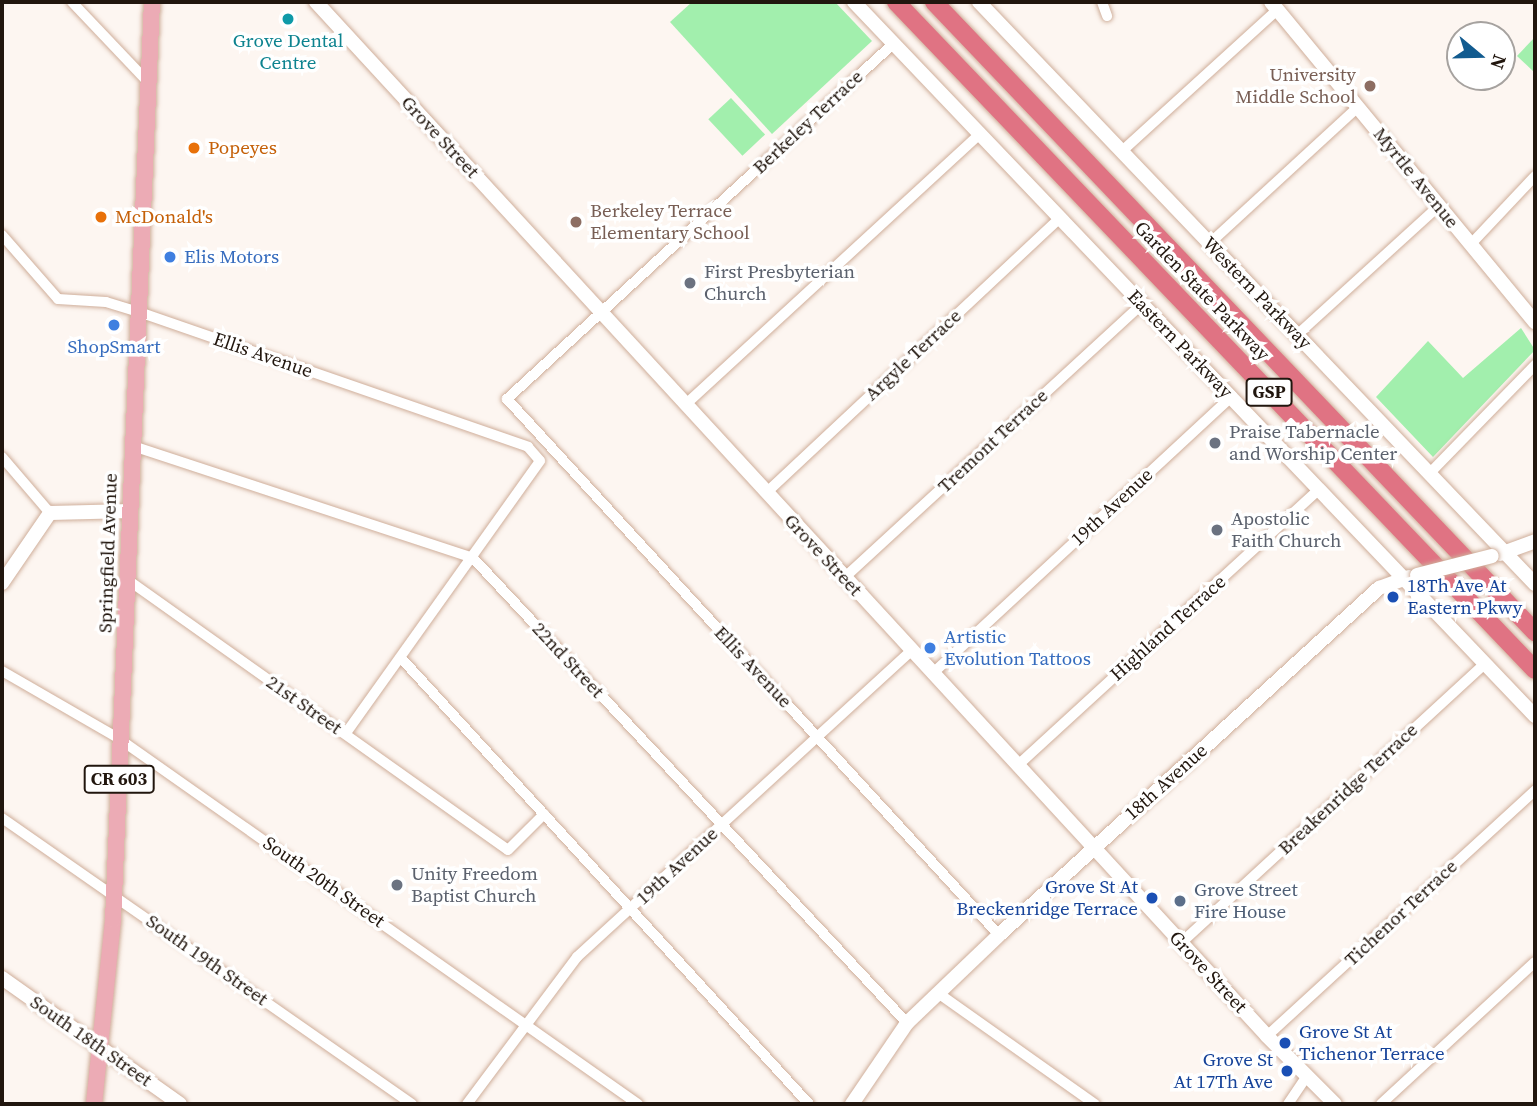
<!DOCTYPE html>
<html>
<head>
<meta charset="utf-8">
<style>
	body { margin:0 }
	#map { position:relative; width:1537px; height:1106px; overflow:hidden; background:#fdf6f1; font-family:"Source Serif 4",serif }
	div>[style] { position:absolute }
	.green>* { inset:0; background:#a2efad; transform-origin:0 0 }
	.roads { filter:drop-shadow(0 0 2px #cfae9a) drop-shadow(0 0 2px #cfae9a) }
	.street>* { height:10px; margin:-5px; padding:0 5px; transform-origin:5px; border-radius:5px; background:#fff }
	.secondary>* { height:14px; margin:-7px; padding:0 7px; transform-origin:7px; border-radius:7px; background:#fff }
	.primary>* { height:16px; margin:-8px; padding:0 8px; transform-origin:8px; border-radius:8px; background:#ecabb5 }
	.highway>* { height:18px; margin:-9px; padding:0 9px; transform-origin:9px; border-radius:9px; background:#e07383 }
	.bridges { filter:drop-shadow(0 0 2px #cfae9a) drop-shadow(0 0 2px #cfae9a) }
	.secondary-bridge>* { height:14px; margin:-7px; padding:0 7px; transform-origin:7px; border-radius:7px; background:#fff }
	.dots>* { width:19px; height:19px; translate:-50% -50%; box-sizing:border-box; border:4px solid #fff; border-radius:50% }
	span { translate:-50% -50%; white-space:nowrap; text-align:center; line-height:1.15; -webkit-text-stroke:7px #fff; paint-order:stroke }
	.shield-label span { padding:2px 5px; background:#fff; border:2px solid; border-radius:5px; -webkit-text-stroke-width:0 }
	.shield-label { font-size:18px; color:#21160e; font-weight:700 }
	.culture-label { font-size:19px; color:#0d838f }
	.education-label { font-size:19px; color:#785e54 }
	.right { translate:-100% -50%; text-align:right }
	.left { translate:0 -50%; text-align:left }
	.street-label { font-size:19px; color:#21160e }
	.food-label { font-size:19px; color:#c56008 }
	.shop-label { font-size:19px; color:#366cbe }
	.worship-label { font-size:19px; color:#5b616d }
	.transit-label { font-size:19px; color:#164399 }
	.service-label { font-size:19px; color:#4e5e75 }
	.frame { position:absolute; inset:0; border:4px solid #21160e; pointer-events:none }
	.north { position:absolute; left:1446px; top:21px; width:70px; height:70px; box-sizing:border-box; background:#fff; border:2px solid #a6a29f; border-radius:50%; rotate:109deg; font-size:19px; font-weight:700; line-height:28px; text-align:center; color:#21160e }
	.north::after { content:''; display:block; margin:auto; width:24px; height:32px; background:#125b8f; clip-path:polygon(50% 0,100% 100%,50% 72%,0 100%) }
</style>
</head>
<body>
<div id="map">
	<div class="green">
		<i style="clip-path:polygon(692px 2px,835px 2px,872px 41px,772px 134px,670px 22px)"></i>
		<i style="clip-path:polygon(1535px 37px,1535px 73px,1517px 56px)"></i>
		<i style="left:731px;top:98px;width:50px;height:31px;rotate:47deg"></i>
		<i style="clip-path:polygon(1521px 328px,1535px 350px,1433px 457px,1376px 397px,1428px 341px,1463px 378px)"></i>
	</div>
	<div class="roads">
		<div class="street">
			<i style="left:72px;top:2px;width:112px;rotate:46.5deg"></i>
			<i style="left:1102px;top:2px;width:15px;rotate:70deg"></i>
			<i style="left:894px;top:43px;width:526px;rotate:137.39deg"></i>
			<i style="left:507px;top:399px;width:728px;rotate:47.45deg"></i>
			<i style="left:1121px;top:152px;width:211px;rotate:-42.3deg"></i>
			<i style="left:2px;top:235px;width:85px;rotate:48.8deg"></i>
			<i style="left:58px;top:299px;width:48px;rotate:3.6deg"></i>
			<i style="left:106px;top:302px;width:34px;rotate:17deg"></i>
			<i style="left:139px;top:312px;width:412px;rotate:19.1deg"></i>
			<i style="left:528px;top:447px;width:18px;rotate:49deg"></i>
			<i style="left:540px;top:461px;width:335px;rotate:125.5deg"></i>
			<i style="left:1210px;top:243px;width:201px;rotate:-42.6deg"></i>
			<i style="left:1471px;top:244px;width:93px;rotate:-46.7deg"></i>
			<i style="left:1297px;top:335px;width:192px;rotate:-42.3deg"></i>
			<i style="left:685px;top:405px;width:401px;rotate:-42.6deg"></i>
			<i style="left:133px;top:446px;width:358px;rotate:18.2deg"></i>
			<i style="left:473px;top:558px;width:636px;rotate:46.97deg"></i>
			<i style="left:2px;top:457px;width:74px;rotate:49.4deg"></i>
			<i style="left:1430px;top:473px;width:151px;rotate:-45.8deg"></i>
			<i style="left:766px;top:493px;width:403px;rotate:-43.1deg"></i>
			<i style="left:844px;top:578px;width:405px;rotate:-42.6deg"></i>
			<i style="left:128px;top:580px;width:466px;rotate:35.4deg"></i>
			<i style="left:508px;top:850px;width:51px;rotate:-45deg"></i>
			<i style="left:401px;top:658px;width:604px;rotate:47.55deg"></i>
			<i style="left:2px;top:671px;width:134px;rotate:30deg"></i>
			<i style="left:118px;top:738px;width:636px;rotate:35.14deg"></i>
			<i style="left:932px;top:674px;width:408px;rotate:-42.8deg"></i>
			<i style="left:1017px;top:766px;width:410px;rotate:-42.5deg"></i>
			<i style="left:2px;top:818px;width:500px;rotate:34.9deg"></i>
			<i style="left:1181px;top:943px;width:413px;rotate:-42.6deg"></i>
			<i style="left:938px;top:993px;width:192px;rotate:35.3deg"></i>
			<i style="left:1267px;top:1036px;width:364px;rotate:-42.5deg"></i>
			<i style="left:467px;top:1104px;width:184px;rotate:-53.2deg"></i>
			<i style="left:577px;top:957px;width:453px;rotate:-42.5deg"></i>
			<i style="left:1288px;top:1104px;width:32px;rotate:-56deg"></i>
			<i style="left:1381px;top:1104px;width:209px;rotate:-42.7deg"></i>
		</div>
		<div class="secondary">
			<i style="left:316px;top:2px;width:1405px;rotate:47.39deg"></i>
			<i style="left:1267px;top:1036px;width:96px;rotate:45deg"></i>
			<i style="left:854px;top:2px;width:987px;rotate:46.36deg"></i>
			<i style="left:979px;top:2px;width:805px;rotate:46.31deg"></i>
			<i style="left:1271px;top:2px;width:415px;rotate:50.5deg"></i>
			<i style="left:1500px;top:554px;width:37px;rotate:-20deg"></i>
			<i style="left:2px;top:583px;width:85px;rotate:-55.6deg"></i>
			<i style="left:50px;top:513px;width:81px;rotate:-1.4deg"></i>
			<i style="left:2px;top:978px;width:218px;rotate:35.3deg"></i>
			<i style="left:852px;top:1104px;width:98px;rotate:-55.8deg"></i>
			<i style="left:907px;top:1023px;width:127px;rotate:-43.7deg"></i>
			<i style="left:999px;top:935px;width:515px;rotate:-42.4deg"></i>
			<i style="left:1379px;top:588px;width:32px;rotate:-20deg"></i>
		</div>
		<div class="primary">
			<i style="left:94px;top:1104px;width:185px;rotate:-84.1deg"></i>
			<i style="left:113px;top:920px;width:919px;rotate:-87.57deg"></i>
		</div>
		<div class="highway">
			<i style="left:896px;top:2px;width:924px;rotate:46.27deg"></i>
			<i style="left:934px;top:2px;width:871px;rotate:46.35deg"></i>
		</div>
	</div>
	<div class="bridges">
		<div class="secondary-bridge">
			<i style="left:1417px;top:575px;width:77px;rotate:-14.2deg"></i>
		</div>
	</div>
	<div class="dots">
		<i style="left:288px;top:19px;background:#0f9aa8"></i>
		<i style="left:1370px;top:86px;background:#8d6e63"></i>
		<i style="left:194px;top:148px;background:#e8710a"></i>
		<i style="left:101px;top:217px;background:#e8710a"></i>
		<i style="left:576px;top:222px;background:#8d6e63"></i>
		<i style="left:170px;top:257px;background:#3f7fe0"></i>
		<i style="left:690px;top:283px;background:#6b7280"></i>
		<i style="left:114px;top:325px;background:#3f7fe0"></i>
		<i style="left:1215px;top:443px;background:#6b7280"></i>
		<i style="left:1217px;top:530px;background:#6b7280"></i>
		<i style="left:1393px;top:597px;background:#1a4fb4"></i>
		<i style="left:930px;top:648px;background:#3f7fe0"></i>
		<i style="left:397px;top:885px;background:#6b7280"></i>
		<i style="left:1152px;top:898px;background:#1a4fb4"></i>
		<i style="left:1180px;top:901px;background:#5c6f8a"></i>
		<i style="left:1285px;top:1043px;background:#1a4fb4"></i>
		<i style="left:1287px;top:1071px;background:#1a4fb4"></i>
	</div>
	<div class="shield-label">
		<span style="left:1269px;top:392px">GSP</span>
		<span style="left:119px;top:779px">CR 603</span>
	</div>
	<div class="culture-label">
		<span style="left:288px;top:52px">Grove Dental<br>Centre</span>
	</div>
	<div class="education-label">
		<span class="right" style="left:1356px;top:86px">University<br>Middle School</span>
		<span class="left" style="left:590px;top:222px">Berkeley Terrace<br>Elementary School</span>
	</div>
	<div class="street-label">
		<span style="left:808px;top:122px;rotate:-43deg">Berkeley Terrace</span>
		<span style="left:440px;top:137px;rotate:47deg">Grove Street</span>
		<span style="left:1416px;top:178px;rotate:51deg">Myrtle Avenue</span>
		<span style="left:1202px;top:291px;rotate:46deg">Garden State Parkway</span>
		<span style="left:1257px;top:293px;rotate:46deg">Western Parkway</span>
		<span style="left:1180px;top:344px;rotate:46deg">Eastern Parkway</span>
		<span style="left:263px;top:355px;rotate:19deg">Ellis Avenue</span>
		<span style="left:913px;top:355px;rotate:-43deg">Argyle Terrace</span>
		<span style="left:993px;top:441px;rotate:-43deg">Tremont Terrace</span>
		<span style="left:1112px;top:507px;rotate:-43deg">19th Avenue</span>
		<span style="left:108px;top:553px;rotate:-88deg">Springfield Avenue</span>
		<span style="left:823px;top:555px;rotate:47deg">Grove Street</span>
		<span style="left:1168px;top:628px;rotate:-42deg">Highland Terrace</span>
		<span style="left:568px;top:660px;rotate:47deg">22nd Street</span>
		<span style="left:753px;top:667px;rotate:47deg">Ellis Avenue</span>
		<span style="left:304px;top:705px;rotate:35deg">21st Street</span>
		<span style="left:1166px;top:782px;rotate:-42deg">18th Avenue</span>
		<span style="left:1348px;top:789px;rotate:-43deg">Breakenridge Terrace</span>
		<span style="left:677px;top:866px;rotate:-43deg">19th Avenue</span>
		<span style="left:324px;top:882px;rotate:35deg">South 20th Street</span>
		<span style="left:1401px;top:913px;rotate:-43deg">Tichenor Terrace</span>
		<span style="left:207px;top:960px;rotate:35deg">South 19th Street</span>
		<span style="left:1208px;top:972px;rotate:47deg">Grove Street</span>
		<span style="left:91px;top:1041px;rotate:35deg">South 18th Street</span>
	</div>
	<div class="food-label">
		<span class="left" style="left:208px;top:148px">Popeyes</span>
		<span class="left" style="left:115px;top:217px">McDonald's</span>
	</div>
	<div class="shop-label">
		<span class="left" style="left:184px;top:257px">Elis Motors</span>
		<span style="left:114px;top:347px">ShopSmart</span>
		<span class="left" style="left:944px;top:648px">Artistic<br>Evolution Tattoos</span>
	</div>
	<div class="worship-label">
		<span class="left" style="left:704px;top:283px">First Presbyterian<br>Church</span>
		<span class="left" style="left:1229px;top:443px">Praise Tabernacle<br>and Worship Center</span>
		<span class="left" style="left:1231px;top:530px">Apostolic<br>Faith Church</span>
		<span class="left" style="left:411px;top:885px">Unity Freedom<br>Baptist Church</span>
	</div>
	<div class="transit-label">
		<span class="left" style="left:1407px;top:597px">18Th Ave At<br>Eastern Pkwy</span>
		<span class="right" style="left:1138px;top:898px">Grove St At<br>Breckenridge Terrace</span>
		<span class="left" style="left:1299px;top:1043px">Grove St At<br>Tichenor Terrace</span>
		<span class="right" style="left:1273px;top:1071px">Grove St<br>At 17Th Ave</span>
	</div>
	<div class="service-label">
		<span class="left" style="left:1194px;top:901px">Grove Street<br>Fire House</span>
	</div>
	<div class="frame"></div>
	<div class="north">N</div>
</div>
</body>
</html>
